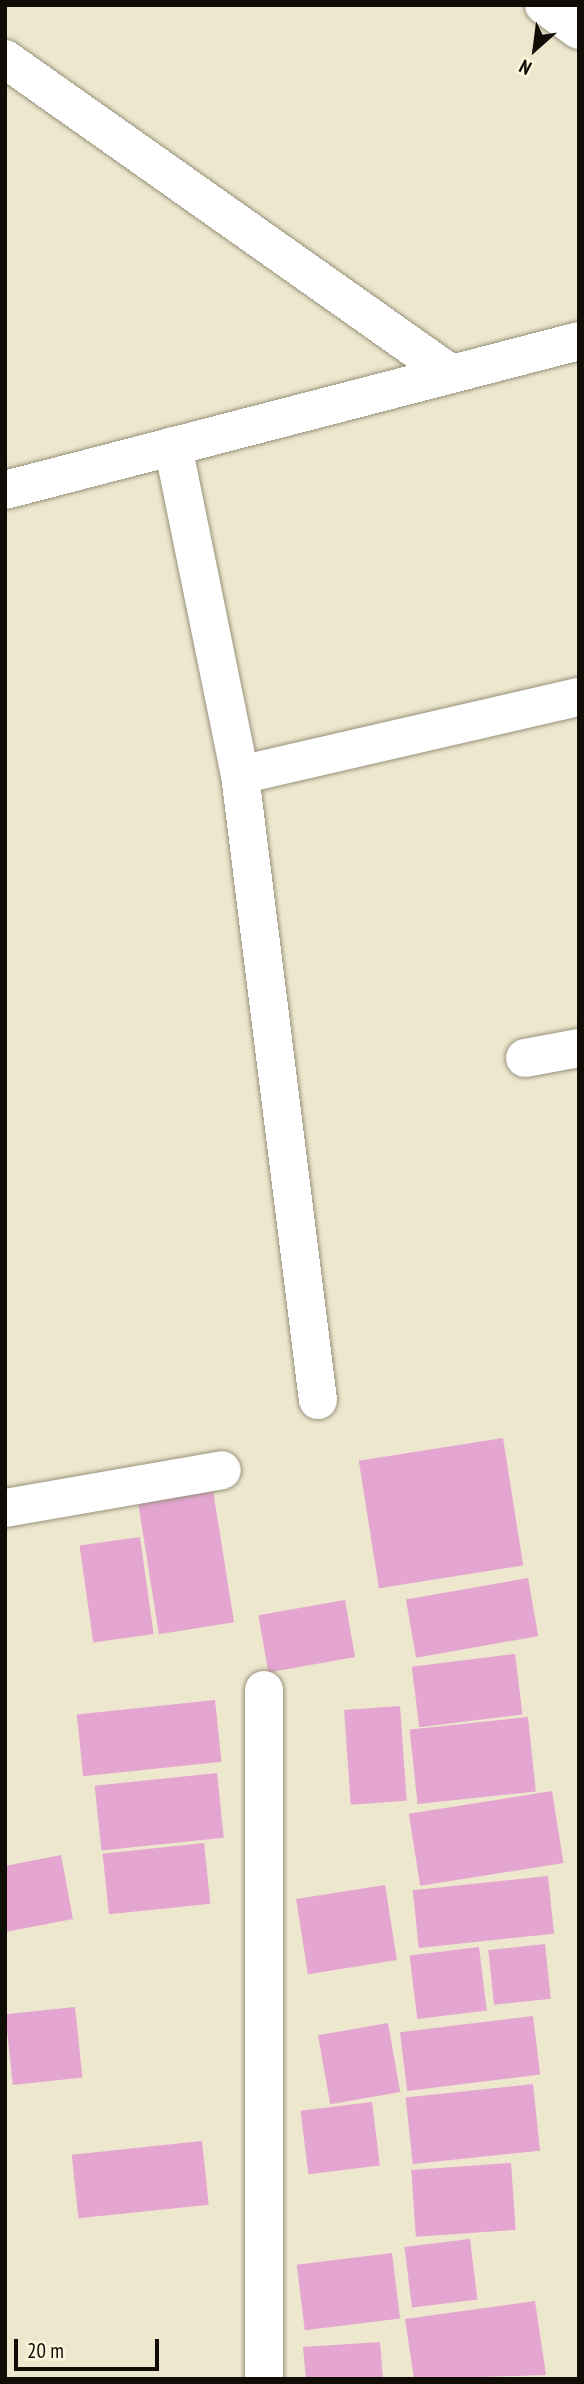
<!DOCTYPE html>
<html>
<head>
<meta charset="utf-8">
<style>
	body { margin:0 }
	#map { position:relative; width:584px; height:2384px; overflow:hidden; background:#ede7ce; font-family:"PT Sans Narrow",sans-serif }
	div>[style] { position:absolute }
	.building>* { inset:0; background:#e4a5d1; transform-origin:0 0 }
	.roads { filter:drop-shadow(0 0 2px #97917a) drop-shadow(0 0 2px #97917a) }
	.minor>* { height:38px; margin:-19px; padding:0 19px; transform-origin:19px; border-radius:19px; background:#fff }
	span { translate:-50% -50%; white-space:nowrap; text-align:center; line-height:1.15; -webkit-text-stroke:5px #faf5db; paint-order:stroke }
	.frame { position:absolute; inset:0; border:7px solid #0f0d05; pointer-events:none }
	.north { position:absolute; left:500px; top:14px; width:70px; height:70px; -webkit-text-stroke:5px #faf5db; paint-order:stroke; rotate:208deg; font-size:19px; font-weight:700; line-height:28px; text-align:center; color:#0f0d05 }
	.north::after { content:''; display:block; margin:auto; width:24px; height:32px; background:#0f0d05; clip-path:polygon(50% 0,100% 100%,50% 72%,0 100%) }
	.scale { position:absolute; left:14px; top:2339px; width:145px; height:32px; box-sizing:border-box; border:4px solid #0f0d05; border-top:0; padding-left:9px; font-size:21px; line-height:24px; white-space:nowrap; color:#0f0d05; -webkit-text-stroke:5px #faf5db; paint-order:stroke }
</style>
</head>
<body>
<div id="map">
	<div class="building">
		<i style="left:503px;top:1438px;width:129px;height:146px;rotate:81deg"></i>
		<i style="left:213px;top:1490px;width:134px;height:76px;rotate:81deg"></i>
		<i style="left:140px;top:1537px;width:98px;height:61px;rotate:82deg"></i>
		<i style="left:528px;top:1578px;width:59px;height:124px;rotate:80deg"></i>
		<i style="left:345px;top:1600px;width:58px;height:88px;rotate:80deg"></i>
		<i style="left:515px;top:1654px;width:61px;height:104px;rotate:83deg"></i>
		<i style="left:215px;top:1700px;width:62px;height:139px;rotate:84deg"></i>
		<i style="left:400px;top:1706px;width:95px;height:56px;rotate:86deg"></i>
		<i style="left:528px;top:1717px;width:75px;height:119px;rotate:84deg"></i>
		<i style="left:217px;top:1773px;width:65px;height:123px;rotate:84deg"></i>
		<i style="left:552px;top:1791px;width:73px;height:145px;rotate:81deg"></i>
		<i style="left:204px;top:1843px;width:61px;height:102px;rotate:84deg"></i>
		<i style="clip-path:polygon(61px 1855px,73px 1919px,5px 1932px,5px 1866px)"></i>
		<i style="left:548px;top:1876px;width:58px;height:136px;rotate:84deg"></i>
		<i style="left:385px;top:1885px;width:76px;height:90px;rotate:81deg"></i>
		<i style="left:545px;top:1944px;width:55px;height:57px;rotate:84deg"></i>
		<i style="left:479px;top:1947px;width:64px;height:70px;rotate:83deg"></i>
		<i style="left:75px;top:2007px;width:71px;height:70px;rotate:84deg"></i>
		<i style="left:533px;top:2016px;width:59px;height:134px;rotate:83deg"></i>
		<i style="left:388px;top:2023px;width:70px;height:71px;rotate:80deg"></i>
		<i style="left:533px;top:2084px;width:67px;height:128px;rotate:84deg"></i>
		<i style="left:372px;top:2102px;width:64px;height:72px;rotate:83deg"></i>
		<i style="left:202px;top:2141px;width:64px;height:131px;rotate:84deg"></i>
		<i style="left:511px;top:2163px;width:67px;height:100px;rotate:86deg"></i>
		<i style="left:470px;top:2239px;width:61px;height:66px;rotate:83deg"></i>
		<i style="left:392px;top:2253px;width:66px;height:96px;rotate:83deg"></i>
		<i style="clip-path:polygon(535px 2301px,546px 2375px,414px 2379px,405px 2319px)"></i>
		<i style="clip-path:polygon(380px 2342px,383px 2379px,306px 2379px,303px 2347px)"></i>
	</div>
	<div class="roads">
		<div class="minor">
			<i style="left:544px;top:5px;width:43px;rotate:35.5deg"></i>
			<i style="left:5px;top:59px;width:546px;rotate:35.23deg"></i>
			<i style="left:173px;top:446px;width:336px;rotate:78.5deg"></i>
			<i style="left:240px;top:775px;width:630px;rotate:82.89deg"></i>
			<i style="left:5px;top:490px;width:593px;rotate:-14.55deg"></i>
			<i style="left:240px;top:775px;width:348px;rotate:-13deg"></i>
			<i style="left:525px;top:1058px;width:55px;rotate:-10.5deg"></i>
			<i style="left:5px;top:1508px;width:220px;rotate:-9.9deg"></i>
			<i style="left:264px;top:1690px;width:689px;rotate:90deg"></i>
		</div>
	</div>
	<div class="frame"></div>
	<div class="north">N</div>
	<div class="scale">20 m</div>
</div>
</body>
</html>
